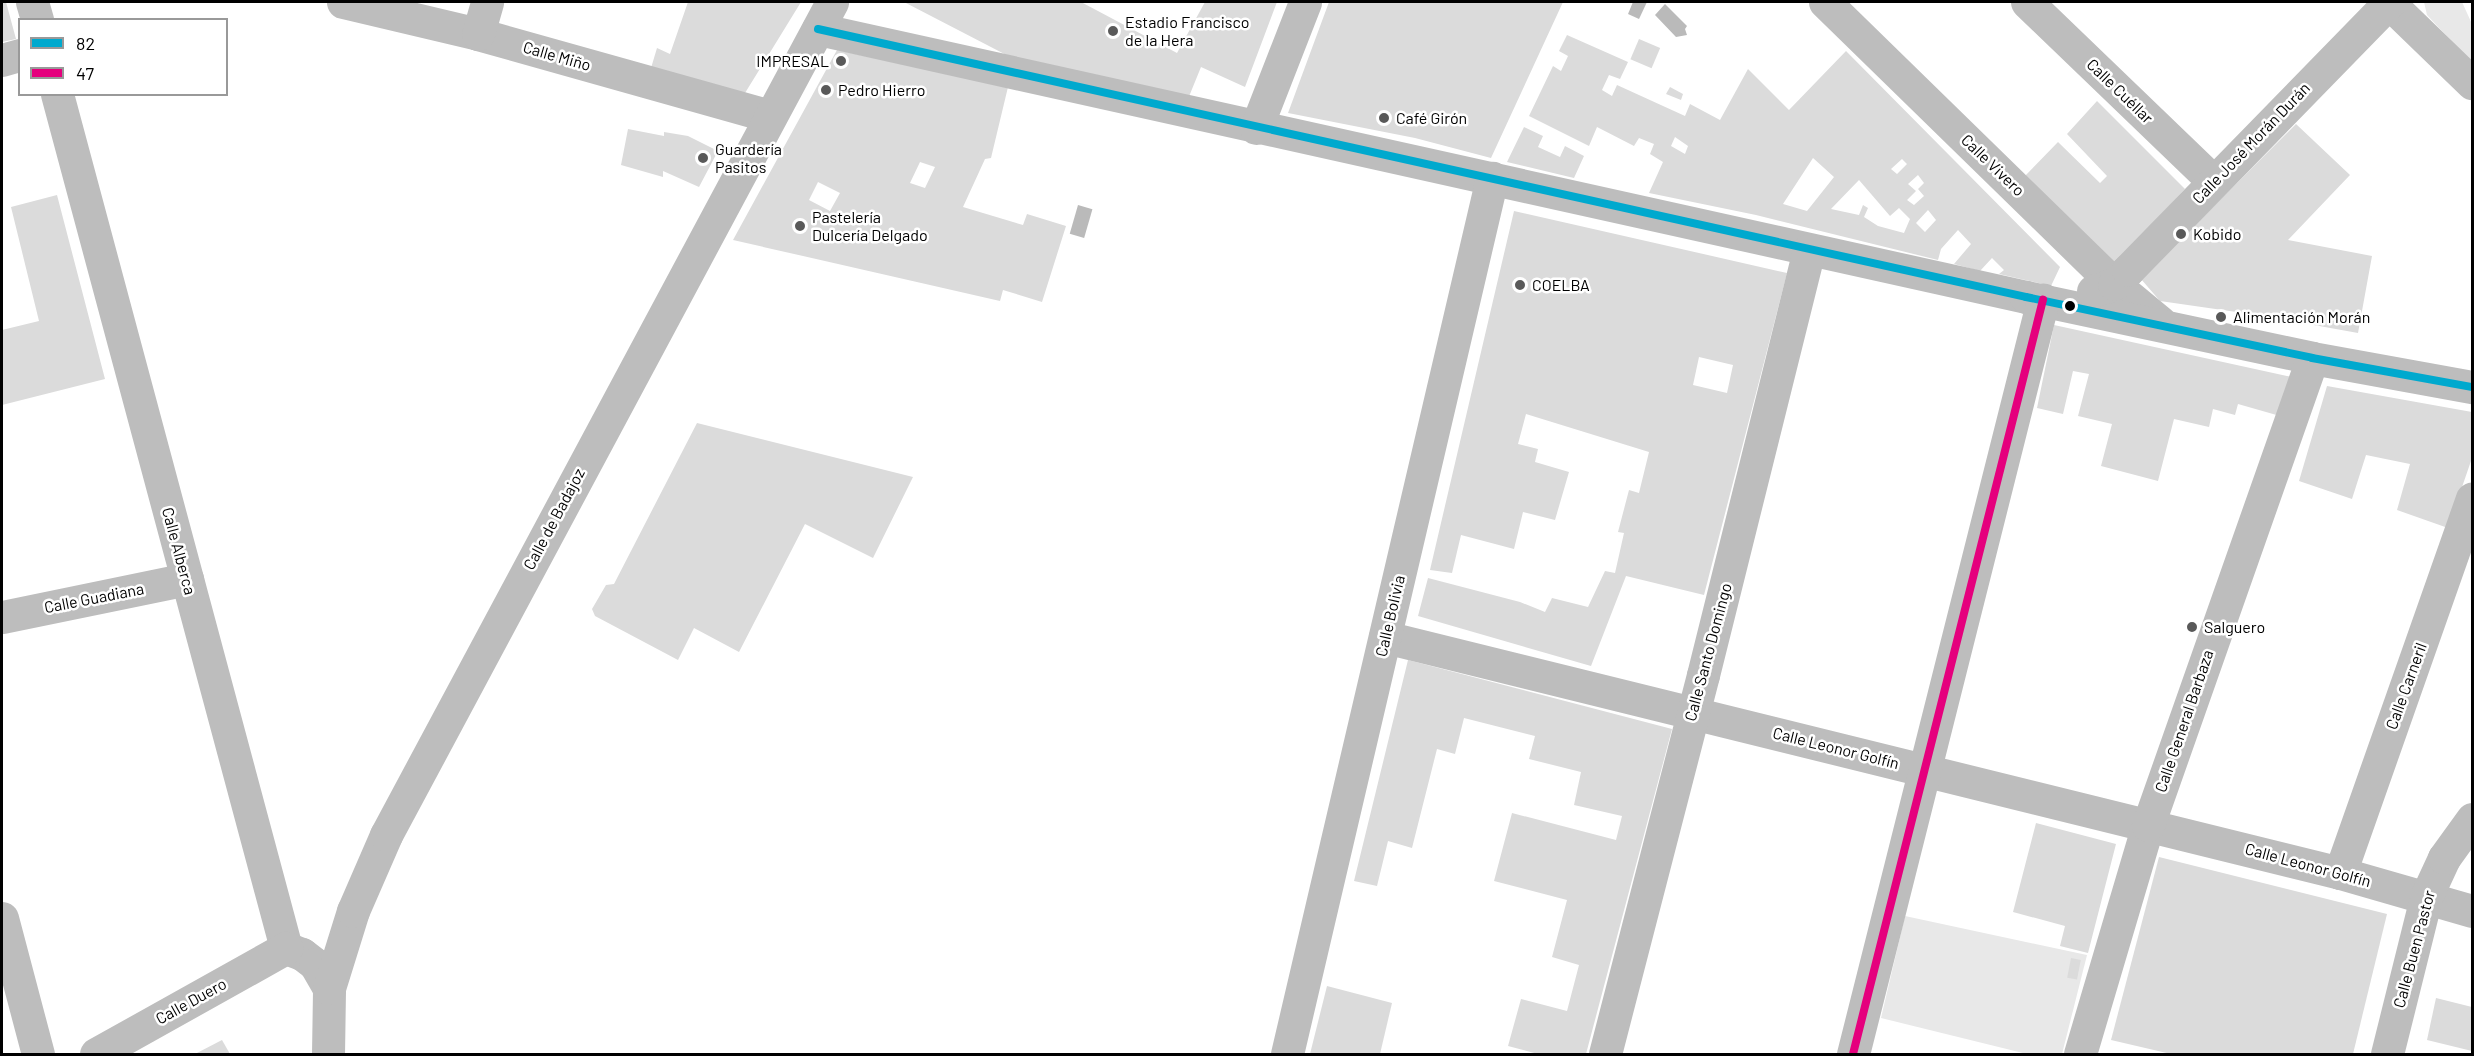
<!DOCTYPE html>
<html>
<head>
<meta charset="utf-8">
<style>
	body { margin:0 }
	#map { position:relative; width:2474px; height:1056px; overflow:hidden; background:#fff; font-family:Barlow,sans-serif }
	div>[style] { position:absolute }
	.green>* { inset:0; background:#e8e8e8 }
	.water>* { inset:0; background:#bababa; transform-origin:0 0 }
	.building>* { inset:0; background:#dbdbdb; transform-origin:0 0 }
	.minor>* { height:33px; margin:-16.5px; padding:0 16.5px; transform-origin:16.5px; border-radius:16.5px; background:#bdbdbd }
	.bus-1>* { height:8px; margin:-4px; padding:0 4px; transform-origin:4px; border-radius:4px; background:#00a9ce }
	.bus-2>* { height:8px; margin:-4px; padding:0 4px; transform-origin:4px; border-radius:4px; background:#e5007d }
	.dots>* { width:16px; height:16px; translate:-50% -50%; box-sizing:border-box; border:3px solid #fff; border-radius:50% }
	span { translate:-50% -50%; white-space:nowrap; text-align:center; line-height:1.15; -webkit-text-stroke:5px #fff; paint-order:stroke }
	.poi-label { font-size:16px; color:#000 }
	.left { translate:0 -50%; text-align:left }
	.right { translate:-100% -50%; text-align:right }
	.street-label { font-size:16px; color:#000 }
	.frame { position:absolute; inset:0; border:3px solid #000; pointer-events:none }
	.legend { position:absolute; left:18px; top:18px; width:210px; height:78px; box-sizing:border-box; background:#fff; border:2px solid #999; margin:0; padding:8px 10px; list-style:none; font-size:18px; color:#000 }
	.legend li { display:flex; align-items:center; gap:12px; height:30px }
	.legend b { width:30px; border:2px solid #999 }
</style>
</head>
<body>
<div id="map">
	<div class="green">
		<i style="clip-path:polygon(2424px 2px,2462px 2px,2472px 24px,2472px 63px,2427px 15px)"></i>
		<i style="clip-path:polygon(1905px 916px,2087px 955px,2062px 1054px,2027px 1054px,1881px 1018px)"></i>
	</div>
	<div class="water">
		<i style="clip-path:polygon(1633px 2px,1647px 2px,1639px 19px,1628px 14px)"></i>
		<i style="clip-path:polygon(1665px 4px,1687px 26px,1685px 29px,1687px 35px,1676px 37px,1655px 15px)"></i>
		<i style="left:1078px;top:205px;width:15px;height:30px;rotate:16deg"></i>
	</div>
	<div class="building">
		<i style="clip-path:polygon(2px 2px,6px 2px,16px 39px,2px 42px)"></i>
		<i style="clip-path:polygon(688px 2px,801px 2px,745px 93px,651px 68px,657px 48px,670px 54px)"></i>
		<i style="clip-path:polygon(904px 2px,1081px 2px,1177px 53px,1205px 2px,1277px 2px,1245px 87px,1201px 67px,1188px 99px,1016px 60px)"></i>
		<i style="clip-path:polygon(1329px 2px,1563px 2px,1491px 158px,1415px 138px,1288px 113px)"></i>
		<i style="clip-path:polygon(evenodd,1567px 35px,1628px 62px,1620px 79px,1609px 75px,1602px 90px,1612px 96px,1617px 85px,1685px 116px,1690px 104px,1720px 120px,1748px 69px,1789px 110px,1846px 51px,2060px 267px,2051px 286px,1999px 274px,2004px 270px,1992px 258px,1980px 271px,1954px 264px,1971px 244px,1958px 230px,1941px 249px,1938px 260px,1756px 215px,1649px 193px,1663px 162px,1650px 154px,1654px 144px,1639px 138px,1634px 146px,1597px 127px,1589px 146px,1529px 116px,1553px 66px,1561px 71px,1568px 56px,1559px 51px,1567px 35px,1675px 137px,1688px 146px,1685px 154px,1671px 146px,1675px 137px,1567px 35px,1813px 158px,1834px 177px,1807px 211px,1783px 204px,1813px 158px,1567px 35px,1902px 159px,1907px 164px,1897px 174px,1891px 169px,1902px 159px,1567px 35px,1918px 175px,1924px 183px,1918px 189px,1924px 196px,1914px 205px,1907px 200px,1916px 191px,1908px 184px,1918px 175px,1567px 35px,1859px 180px,1890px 216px,1899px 208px,1910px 219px,1904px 233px,1878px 226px,1864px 217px,1868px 208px,1863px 205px,1859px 215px,1831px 209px,1859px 180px,1567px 35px,1928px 210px,1936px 220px,1925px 232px,1916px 223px,1928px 210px)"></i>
		<i style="left:1639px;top:39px;width:23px;height:22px;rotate:23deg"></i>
		<i style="clip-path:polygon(evenodd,837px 50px,1008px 87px,991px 158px,985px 159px,963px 207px,1023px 225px,1027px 214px,1066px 226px,1042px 302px,1003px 290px,1000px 301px,733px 240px,837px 50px,920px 162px,935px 167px,925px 188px,910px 183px,920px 162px,837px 50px,818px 182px,840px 193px,830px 211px,809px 200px,818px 182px)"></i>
		<i style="clip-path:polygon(1670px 87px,1683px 94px,1681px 100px,1666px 94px)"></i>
		<i style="clip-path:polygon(2097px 101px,2185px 189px,2114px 264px,2025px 176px,2058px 142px,2100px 183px,2107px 176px,2067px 134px)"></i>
		<i style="clip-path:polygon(2296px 124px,2350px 175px,2288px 240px,2372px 256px,2358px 333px,2264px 316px,2160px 301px,2141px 279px)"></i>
		<i style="clip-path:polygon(1524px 127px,1543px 136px,1538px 147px,1560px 157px,1565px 146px,1584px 156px,1574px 178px,1507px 162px)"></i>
		<i style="clip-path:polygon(628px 129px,664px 136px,664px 132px,688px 136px,718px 151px,699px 187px,663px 171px,663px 177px,621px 165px)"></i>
		<i style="clip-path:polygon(57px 195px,105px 379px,2px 405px,2px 330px,39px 321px,11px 207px)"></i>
		<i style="clip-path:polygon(evenodd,1514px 211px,1787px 273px,1704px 595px,1626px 576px,1591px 666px,1418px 616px,1428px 578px,1520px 602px,1545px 612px,1552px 598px,1588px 607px,1605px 571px,1615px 573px,1624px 533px,1618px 532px,1629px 490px,1639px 493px,1649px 452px,1526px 414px,1518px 444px,1538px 449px,1535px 462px,1569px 472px,1555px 520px,1523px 512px,1514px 549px,1461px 535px,1452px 573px,1430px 570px,1514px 211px,1699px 357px,1733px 365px,1727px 393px,1693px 385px,1699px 357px)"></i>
		<i style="clip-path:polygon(2054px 325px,2292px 377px,2280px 416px,2238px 404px,2235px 415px,2213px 409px,2209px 427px,2174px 419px,2158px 481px,2101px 466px,2112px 424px,2078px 416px,2089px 374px,2073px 371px,2063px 414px,2037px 408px)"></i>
		<i style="clip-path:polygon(2327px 386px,2472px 412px,2472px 458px,2448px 528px,2397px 510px,2410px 464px,2366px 455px,2352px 499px,2299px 481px)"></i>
		<i style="clip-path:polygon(697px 423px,913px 477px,873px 558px,805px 524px,739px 652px,694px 628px,678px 660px,595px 616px,592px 609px,606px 585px,614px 584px)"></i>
		<i style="clip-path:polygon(1408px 660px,1672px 729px,1586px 1054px,1538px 1054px,1508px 1046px,1521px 999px,1567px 1011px,1579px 965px,1552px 957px,1567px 900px,1494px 881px,1512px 813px,1616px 840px,1622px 816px,1574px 805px,1581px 772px,1529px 759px,1535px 736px,1464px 718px,1455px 754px,1437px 749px,1412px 848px,1388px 841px,1377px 886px,1354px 881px)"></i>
		<i style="clip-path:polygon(2036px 823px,2116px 844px,2088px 953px,2060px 946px,2065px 926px,2013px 912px)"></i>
		<i style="clip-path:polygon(2159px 857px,2387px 914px,2353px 1054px,2171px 1054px,2111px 1040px)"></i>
		<i style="left:2071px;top:958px;width:10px;height:20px;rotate:11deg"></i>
		<i style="clip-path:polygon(1327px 986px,1392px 1003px,1380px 1054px,1310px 1054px)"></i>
		<i style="clip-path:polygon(2436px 998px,2472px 1007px,2472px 1051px,2427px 1040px)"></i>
		<i style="clip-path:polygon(222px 1040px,230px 1054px,195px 1054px)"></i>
	</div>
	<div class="minor">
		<i style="left:32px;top:2px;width:19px;rotate:74deg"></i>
		<i style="left:343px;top:2px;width:139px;rotate:13.3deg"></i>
		<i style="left:478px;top:34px;width:303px;rotate:15.7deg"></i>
		<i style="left:1825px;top:2px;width:404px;rotate:44.3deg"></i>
		<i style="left:2114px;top:284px;width:60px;rotate:39.6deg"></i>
		<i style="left:2027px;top:2px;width:258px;rotate:43.9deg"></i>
		<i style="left:2388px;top:2px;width:117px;rotate:44deg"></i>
		<i style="left:818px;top:29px;width:1237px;rotate:12.51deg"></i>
		<i style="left:2026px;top:297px;width:292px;rotate:12deg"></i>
		<i style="left:2312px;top:358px;width:163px;rotate:10.3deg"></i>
		<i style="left:478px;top:34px;width:33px;rotate:-74deg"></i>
		<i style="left:2px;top:60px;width:19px;rotate:-16deg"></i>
		<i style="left:57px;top:94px;width:884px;rotate:74.99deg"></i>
		<i style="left:286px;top:948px;width:17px;rotate:21deg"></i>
		<i style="left:302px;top:954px;width:16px;rotate:38deg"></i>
		<i style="left:315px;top:964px;width:28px;rotate:60deg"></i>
		<i style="left:1256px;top:128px;width:135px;rotate:-68.7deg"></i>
		<i style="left:2093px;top:291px;width:22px;rotate:-18deg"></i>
		<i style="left:2114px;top:284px;width:20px;rotate:-45deg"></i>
		<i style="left:2128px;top:270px;width:373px;rotate:-45.7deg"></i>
		<i style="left:2px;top:617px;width:189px;rotate:-11.6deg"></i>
		<i style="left:1385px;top:637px;width:984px;rotate:13.88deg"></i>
		<i style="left:2340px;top:873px;width:137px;rotate:16.1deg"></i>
		<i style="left:2340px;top:873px;width:397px;rotate:-70.6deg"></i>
		<i style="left:2px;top:918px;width:141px;rotate:75.2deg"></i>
		<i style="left:96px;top:1054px;width:218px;rotate:-29.2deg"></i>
		<i style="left:328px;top:1054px;width:66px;rotate:-89.1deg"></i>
		<i style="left:329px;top:988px;width:81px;rotate:-72.7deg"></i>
		<i style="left:353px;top:911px;width:83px;rotate:-66.5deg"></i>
		<i style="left:386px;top:835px;width:945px;rotate:-61.83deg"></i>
		<i style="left:1287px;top:1054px;width:900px;rotate:-76.83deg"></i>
		<i style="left:1605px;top:1054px;width:391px;rotate:-75.5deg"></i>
		<i style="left:1703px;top:675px;width:438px;rotate:-76deg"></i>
		<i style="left:1853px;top:1054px;width:778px;rotate:-75.86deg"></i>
		<i style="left:2080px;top:1054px;width:239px;rotate:-73.5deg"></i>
		<i style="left:2148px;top:825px;width:495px;rotate:-70.6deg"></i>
		<i style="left:2387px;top:1054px;width:162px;rotate:-76deg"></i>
		<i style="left:2426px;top:897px;width:43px;rotate:-65.2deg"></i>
		<i style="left:2444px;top:858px;width:48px;rotate:-54.3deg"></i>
	</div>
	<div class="bus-1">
		<i style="left:818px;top:29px;width:1237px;rotate:12.51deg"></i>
		<i style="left:2026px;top:297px;width:292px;rotate:12deg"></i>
		<i style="left:2312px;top:358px;width:163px;rotate:10.3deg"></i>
	</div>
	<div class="bus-2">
		<i style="left:1853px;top:1054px;width:778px;rotate:-75.86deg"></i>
	</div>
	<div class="dots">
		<i style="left:1113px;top:31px;background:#595959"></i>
		<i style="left:841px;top:61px;background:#595959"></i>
		<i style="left:826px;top:90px;background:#595959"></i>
		<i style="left:1384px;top:118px;background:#595959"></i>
		<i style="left:703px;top:158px;background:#595959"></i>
		<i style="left:800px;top:226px;background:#595959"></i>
		<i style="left:2181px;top:234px;background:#595959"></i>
		<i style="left:1520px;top:285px;background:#595959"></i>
		<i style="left:2070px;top:306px;background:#000"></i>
		<i style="left:2221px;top:317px;background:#595959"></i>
		<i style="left:2192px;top:627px;background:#595959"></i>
	</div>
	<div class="poi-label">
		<span class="left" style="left:1125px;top:31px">Estadio Francisco<br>de la Hera</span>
		<span class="right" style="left:829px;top:61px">IMPRESAL</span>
		<span class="left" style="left:838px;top:90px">Pedro Hierro</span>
		<span class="left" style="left:1396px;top:118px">Café Girón</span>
		<span class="left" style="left:715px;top:158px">Guardería<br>Pasitos</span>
		<span class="left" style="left:812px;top:226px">Pastelería<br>Dulcería Delgado</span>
		<span class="left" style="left:2193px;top:234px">Kobido</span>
		<span class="left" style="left:1532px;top:285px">COELBA</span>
		<span class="left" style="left:2233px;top:317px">Alimentación Morán</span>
		<span class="left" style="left:2204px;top:627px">Salguero</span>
	</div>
	<div class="street-label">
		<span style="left:557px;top:56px;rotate:16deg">Calle Miño</span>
		<span style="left:2120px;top:91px;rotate:44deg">Calle Cuéllar</span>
		<span style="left:2251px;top:143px;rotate:-46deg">Calle José Morán Durán</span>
		<span style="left:1993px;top:165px;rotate:44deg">Calle Vivero</span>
		<span style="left:554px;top:519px;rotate:-62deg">Calle de Badajoz</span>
		<span style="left:179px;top:551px;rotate:75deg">Calle Alberca</span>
		<span style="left:94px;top:598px;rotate:-11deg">Calle Guadiana</span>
		<span style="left:1390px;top:616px;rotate:-77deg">Calle Bolivia</span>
		<span style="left:1708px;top:652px;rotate:-75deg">Calle Santo Domingo</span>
		<span style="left:2406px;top:686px;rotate:-70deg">Calle Carneril</span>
		<span style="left:2184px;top:721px;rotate:-71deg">Calle General Barbaza</span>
		<span style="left:1836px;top:748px;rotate:14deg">Calle Leonor Golfín</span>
		<span style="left:2308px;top:865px;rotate:15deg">Calle Leonor Golfín</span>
		<span style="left:2414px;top:949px;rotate:-75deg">Calle Buen Pastor</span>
		<span style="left:191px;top:1001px;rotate:-29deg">Calle Duero</span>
	</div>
	<div class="frame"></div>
	<ul class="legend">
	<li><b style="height:8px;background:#00a9ce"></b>82</li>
	<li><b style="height:8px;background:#e5007d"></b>47</li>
	</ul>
</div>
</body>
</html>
